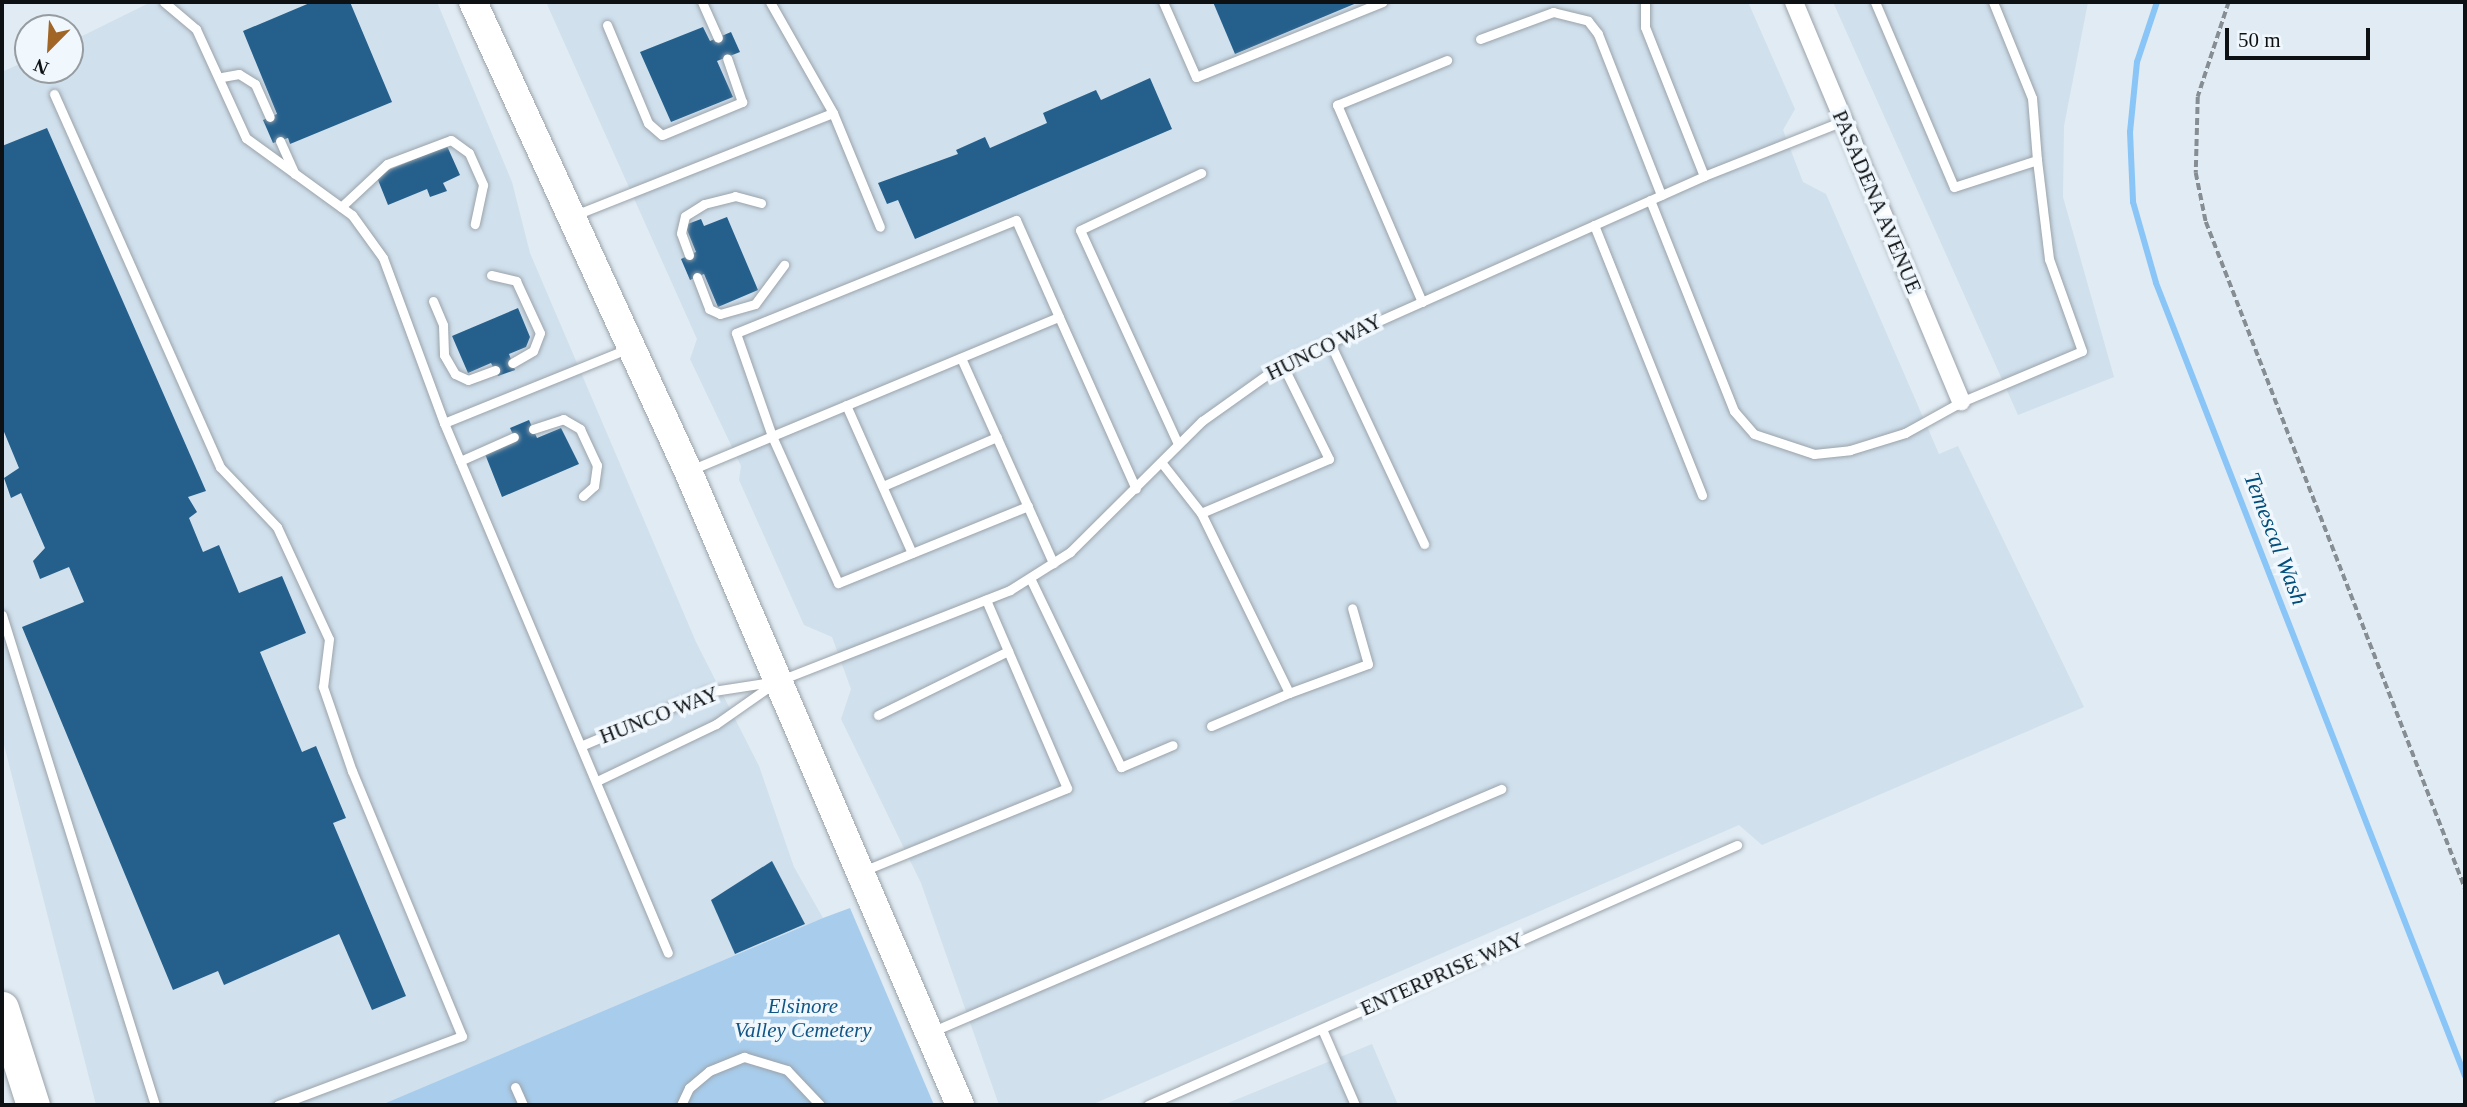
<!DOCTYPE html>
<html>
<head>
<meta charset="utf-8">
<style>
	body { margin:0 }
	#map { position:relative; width:2467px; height:1107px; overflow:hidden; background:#e1ebf3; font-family:"Times New Roman",serif }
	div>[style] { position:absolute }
	.built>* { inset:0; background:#d0e0ed }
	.green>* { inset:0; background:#a8cceb }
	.stream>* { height:6px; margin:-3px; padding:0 3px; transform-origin:3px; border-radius:3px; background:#89c5f7 }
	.building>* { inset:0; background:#25608d }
	.path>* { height:3.5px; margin-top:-1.75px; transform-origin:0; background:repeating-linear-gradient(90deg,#868d93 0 7px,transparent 0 10.5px) }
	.roads { filter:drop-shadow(0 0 2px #9aa3aa) drop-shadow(0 0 2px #9aa3aa) }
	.service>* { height:9px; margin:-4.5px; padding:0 4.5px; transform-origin:4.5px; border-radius:4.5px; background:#fff }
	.minor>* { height:18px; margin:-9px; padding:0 9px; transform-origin:9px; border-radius:9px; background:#fff }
	.primary>* { height:28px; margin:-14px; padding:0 14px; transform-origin:14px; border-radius:14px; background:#fff }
	.motorway>* { height:33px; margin:-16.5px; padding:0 16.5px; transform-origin:16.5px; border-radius:16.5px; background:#fff }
	span { translate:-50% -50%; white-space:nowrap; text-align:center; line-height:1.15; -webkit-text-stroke:7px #f0f8fe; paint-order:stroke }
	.street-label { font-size:21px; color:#0e1113 }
	.park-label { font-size:21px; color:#105583; font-style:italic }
	.water-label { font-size:23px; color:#024d7a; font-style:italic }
	.frame { position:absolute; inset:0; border:4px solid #0e1113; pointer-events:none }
	.north { position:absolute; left:14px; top:14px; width:70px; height:70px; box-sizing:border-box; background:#f0f8fe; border:2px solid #969ca0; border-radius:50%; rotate:204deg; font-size:19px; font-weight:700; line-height:28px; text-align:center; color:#0e1113 }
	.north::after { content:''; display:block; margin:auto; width:24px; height:32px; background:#a16626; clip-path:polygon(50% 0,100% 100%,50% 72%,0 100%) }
	.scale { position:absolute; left:2225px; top:28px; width:145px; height:32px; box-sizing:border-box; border:4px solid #0e1113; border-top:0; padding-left:9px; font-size:21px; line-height:24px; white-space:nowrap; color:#0e1113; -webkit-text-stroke:5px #f0f8fe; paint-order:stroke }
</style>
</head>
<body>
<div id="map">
	<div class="built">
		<i style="clip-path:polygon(151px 2px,437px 2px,512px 182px,530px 253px,696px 642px,759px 766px,794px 867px,823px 918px,381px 1105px,96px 1105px,2px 737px,2px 72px,28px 60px,28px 70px,70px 70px,70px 42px)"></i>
		<i style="clip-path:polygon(546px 2px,1748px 2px,1795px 109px,1783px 130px,1803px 182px,1826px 194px,1939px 454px,1958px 446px,2084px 707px,1762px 845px,1739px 825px,1091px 1105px,999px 1105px,921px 883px,841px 719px,851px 689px,832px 637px,804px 625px,739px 480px,741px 466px,690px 359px,697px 339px)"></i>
		<i style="clip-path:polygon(1833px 2px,2088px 2px,2064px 126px,2063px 197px,2114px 377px,2018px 415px)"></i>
		<i style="clip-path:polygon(1372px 1044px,1398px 1105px,1223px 1105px)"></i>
	</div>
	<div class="green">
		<i style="clip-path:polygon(850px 908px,934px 1105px,381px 1105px,823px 918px)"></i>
	</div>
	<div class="stream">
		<i style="left:2157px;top:2px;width:63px;rotate:108.4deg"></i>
		<i style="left:2137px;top:62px;width:70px;rotate:95.7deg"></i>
		<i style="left:2130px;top:132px;width:70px;rotate:87.5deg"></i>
		<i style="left:2133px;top:202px;width:84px;rotate:74.1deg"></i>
		<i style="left:2156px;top:283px;width:851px;rotate:68.71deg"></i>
	</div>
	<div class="building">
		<i style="clip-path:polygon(312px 2px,350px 2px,392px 102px,290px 144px,288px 138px,273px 143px,263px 120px,277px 114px,243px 31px)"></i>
		<i style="clip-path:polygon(1213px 2px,1359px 2px,1235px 54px)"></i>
		<i style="clip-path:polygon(703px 27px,710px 41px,731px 32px,740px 52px,717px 61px,733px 97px,671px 122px,640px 52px)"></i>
		<i style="clip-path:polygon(1150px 78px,1172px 129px,915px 239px,898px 200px,887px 204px,878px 183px,958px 154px,956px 150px,985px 137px,990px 148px,1047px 123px,1043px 113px,1096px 90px,1101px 100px)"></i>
		<i style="clip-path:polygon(47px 128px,206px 491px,188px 497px,197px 512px,189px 518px,203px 552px,219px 545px,239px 593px,282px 576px,306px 633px,260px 652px,302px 752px,316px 746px,346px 818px,333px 823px,406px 996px,372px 1010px,339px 934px,224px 985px,218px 971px,173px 990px,22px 627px,84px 602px,69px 567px,40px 579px,33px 561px,45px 548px,21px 493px,11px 498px,4px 478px,19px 468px,2px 427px,2px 146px)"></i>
		<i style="clip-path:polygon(447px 146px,460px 175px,443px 183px,447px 191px,430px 197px,427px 189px,388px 205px,376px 175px)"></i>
		<i style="clip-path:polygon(727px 217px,758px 290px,718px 307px,704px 274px,690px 280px,681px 259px,696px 252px,685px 225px,701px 219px,704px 226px)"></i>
		<i style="clip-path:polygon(518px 308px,530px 337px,526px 347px,509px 354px,515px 370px,498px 376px,491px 363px,468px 373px,452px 336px)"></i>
		<i style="clip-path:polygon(529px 420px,537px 438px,561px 428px,579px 464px,502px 497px,485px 454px,516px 441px,510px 428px)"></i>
		<i style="clip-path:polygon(772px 861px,805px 924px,735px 954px,711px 900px)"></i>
	</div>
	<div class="path">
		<i style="left:2229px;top:2px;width:100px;rotate:108.1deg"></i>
		<i style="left:2198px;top:97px;width:76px;rotate:91.5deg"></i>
		<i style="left:2196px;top:173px;width:50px;rotate:78.5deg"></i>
		<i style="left:2206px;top:222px;width:715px;rotate:68.75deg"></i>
	</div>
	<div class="roads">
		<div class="service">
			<i style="left:164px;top:2px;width:42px;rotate:40.2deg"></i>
			<i style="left:196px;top:29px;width:120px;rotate:65.4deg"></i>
			<i style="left:246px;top:138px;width:131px;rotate:36deg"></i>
			<i style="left:352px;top:215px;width:53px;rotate:54.2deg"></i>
			<i style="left:383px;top:258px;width:176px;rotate:69.7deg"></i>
			<i style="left:444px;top:423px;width:575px;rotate:67.09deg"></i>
			<i style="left:702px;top:2px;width:39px;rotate:66deg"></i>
			<i style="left:770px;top:2px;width:128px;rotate:60.4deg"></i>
			<i style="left:833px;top:113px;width:123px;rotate:67.6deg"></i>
			<i style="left:1163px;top:2px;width:82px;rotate:66.3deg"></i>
			<i style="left:1196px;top:77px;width:201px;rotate:-21.9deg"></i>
			<i style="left:1645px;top:2px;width:25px;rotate:90deg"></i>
			<i style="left:1645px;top:27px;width:160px;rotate:68.4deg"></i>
			<i style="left:1875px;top:2px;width:201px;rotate:66.9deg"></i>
			<i style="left:1954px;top:187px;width:87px;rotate:-18deg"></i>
			<i style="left:2037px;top:160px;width:62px;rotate:-94.6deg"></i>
			<i style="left:2032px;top:98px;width:104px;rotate:-112.1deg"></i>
			<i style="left:607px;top:25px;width:106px;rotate:67.3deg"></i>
			<i style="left:648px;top:123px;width:18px;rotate:41deg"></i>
			<i style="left:662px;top:135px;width:87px;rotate:-22.4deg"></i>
			<i style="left:742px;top:102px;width:46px;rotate:-108.8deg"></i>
			<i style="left:1480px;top:39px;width:78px;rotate:-20.3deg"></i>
			<i style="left:1553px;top:12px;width:36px;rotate:14deg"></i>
			<i style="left:1588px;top:21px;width:16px;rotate:52deg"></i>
			<i style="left:1598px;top:34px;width:173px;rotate:68.6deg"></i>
			<i style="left:222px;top:77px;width:17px;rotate:-10deg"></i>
			<i style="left:239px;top:74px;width:19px;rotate:32deg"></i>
			<i style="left:255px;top:84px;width:36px;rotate:66deg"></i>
			<i style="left:54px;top:94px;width:408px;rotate:66deg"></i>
			<i style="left:220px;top:467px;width:83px;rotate:46.5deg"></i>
			<i style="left:277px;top:527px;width:123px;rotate:65.1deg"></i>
			<i style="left:329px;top:639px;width:48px;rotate:97.1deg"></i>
			<i style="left:323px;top:687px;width:89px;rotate:71deg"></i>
			<i style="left:352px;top:771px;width:287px;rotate:67.5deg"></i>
			<i style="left:462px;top:1036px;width:197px;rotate:159.4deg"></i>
			<i style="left:280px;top:141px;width:36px;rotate:66deg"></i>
			<i style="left:1650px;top:200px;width:227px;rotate:68.3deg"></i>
			<i style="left:1734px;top:411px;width:30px;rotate:49deg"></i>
			<i style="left:1754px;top:434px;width:63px;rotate:18.4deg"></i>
			<i style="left:1814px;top:454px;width:36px;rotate:-6deg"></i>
			<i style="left:1850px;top:450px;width:58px;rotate:-17.2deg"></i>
			<i style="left:1905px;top:433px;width:64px;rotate:-29deg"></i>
			<i style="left:1961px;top:402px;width:131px;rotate:-22.9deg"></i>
			<i style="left:2082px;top:351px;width:98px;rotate:-109.7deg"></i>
			<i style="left:2049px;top:259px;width:100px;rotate:-96.9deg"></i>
			<i style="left:341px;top:207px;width:63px;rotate:-43.1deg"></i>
			<i style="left:387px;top:164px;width:68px;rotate:-20.6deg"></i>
			<i style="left:451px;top:140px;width:22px;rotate:36deg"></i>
			<i style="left:469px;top:153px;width:35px;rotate:66deg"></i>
			<i style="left:483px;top:185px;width:40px;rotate:102deg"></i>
			<i style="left:575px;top:215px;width:277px;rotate:-21.6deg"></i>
			<i style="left:1594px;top:225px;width:291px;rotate:68.2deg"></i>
			<i style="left:689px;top:255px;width:23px;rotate:-110deg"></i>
			<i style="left:681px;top:233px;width:17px;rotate:-77deg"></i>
			<i style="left:685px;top:216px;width:22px;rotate:-32deg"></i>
			<i style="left:704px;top:204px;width:32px;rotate:-14deg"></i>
			<i style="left:735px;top:196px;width:27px;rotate:15deg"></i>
			<i style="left:491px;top:275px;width:26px;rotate:13deg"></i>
			<i style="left:516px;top:281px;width:57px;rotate:65.2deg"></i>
			<i style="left:540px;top:333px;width:19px;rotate:111deg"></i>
			<i style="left:533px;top:351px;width:24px;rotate:150deg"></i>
			<i style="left:697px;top:277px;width:34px;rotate:69deg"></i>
			<i style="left:709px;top:309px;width:12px;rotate:24deg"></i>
			<i style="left:720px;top:314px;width:36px;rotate:-16deg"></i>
			<i style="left:755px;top:304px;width:49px;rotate:-53.4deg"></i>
			<i style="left:433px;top:301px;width:26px;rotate:67deg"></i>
			<i style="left:443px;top:325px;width:30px;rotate:88deg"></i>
			<i style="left:444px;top:355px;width:22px;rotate:60deg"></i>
			<i style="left:455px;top:374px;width:14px;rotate:25deg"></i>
			<i style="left:468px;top:380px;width:29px;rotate:-20deg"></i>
			<i style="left:1422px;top:302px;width:215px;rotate:-113.3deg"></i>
			<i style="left:1337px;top:105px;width:119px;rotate:-22.2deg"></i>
			<i style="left:1330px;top:343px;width:222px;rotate:64.9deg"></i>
			<i style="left:961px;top:358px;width:225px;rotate:65.8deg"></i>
			<i style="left:846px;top:405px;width:162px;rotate:66deg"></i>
			<i style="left:444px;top:423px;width:197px;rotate:-22deg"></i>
			<i style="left:533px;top:429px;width:32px;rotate:-18deg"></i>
			<i style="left:563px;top:419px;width:20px;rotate:30deg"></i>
			<i style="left:580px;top:429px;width:40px;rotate:65deg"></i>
			<i style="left:597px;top:465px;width:21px;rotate:98deg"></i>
			<i style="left:594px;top:486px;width:15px;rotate:138deg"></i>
			<i style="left:1178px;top:444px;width:235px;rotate:-114.6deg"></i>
			<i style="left:1080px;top:230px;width:134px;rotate:-25.2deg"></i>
			<i style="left:460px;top:461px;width:59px;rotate:-24deg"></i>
			<i style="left:1161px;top:462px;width:65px;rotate:51.9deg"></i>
			<i style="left:1201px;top:513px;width:200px;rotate:63.9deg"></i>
			<i style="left:1289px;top:693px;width:84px;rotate:-20.2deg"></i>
			<i style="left:1368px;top:664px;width:58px;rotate:-105.9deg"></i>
			<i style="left:693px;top:469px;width:396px;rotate:-22.6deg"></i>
			<i style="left:1059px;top:317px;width:188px;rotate:65.9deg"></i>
			<i style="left:883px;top:486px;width:124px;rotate:-23.3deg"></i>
			<i style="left:1028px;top:506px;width:205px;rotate:157.9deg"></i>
			<i style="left:838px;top:583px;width:161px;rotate:-114.2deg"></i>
			<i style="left:772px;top:436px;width:109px;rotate:-109.3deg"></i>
			<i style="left:736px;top:333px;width:302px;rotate:-22deg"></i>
			<i style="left:1016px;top:220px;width:106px;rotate:66.1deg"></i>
			<i style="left:1201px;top:513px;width:139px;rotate:-22.9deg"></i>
			<i style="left:1329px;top:459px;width:106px;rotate:-116.3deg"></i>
			<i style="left:1030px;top:578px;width:210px;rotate:64.3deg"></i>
			<i style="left:1121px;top:767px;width:56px;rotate:-22.9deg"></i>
			<i style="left:2px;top:615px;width:513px;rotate:72.66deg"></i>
			<i style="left:878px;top:715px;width:145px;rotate:-26.2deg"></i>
			<i style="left:1211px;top:726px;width:85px;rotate:-22.9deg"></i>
			<i style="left:583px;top:745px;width:135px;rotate:-23.1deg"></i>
			<i style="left:707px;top:692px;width:72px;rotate:-8.8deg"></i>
			<i style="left:778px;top:681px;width:249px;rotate:-21.4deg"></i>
			<i style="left:1010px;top:590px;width:71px;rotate:-32.3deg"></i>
			<i style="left:1070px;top:552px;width:186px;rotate:-44.8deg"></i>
			<i style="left:1202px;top:421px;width:98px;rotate:-35.5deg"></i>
			<i style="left:1282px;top:364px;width:462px;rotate:-24deg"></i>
			<i style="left:1704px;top:176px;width:149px;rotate:-21.6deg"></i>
			<i style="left:597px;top:781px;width:132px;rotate:-25.6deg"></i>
			<i style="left:716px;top:724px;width:73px;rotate:-35deg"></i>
			<i style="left:863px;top:871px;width:220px;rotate:-22.1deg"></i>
			<i style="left:1067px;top:788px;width:205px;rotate:-113.3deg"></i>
			<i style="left:1322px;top:1029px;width:83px;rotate:66.5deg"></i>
			<i style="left:931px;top:1032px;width:620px;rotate:-23.09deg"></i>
			<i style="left:515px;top:1087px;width:20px;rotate:66deg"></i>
			<i style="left:681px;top:1105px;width:19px;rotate:-65deg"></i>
			<i style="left:689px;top:1088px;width:26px;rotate:-40deg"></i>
			<i style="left:709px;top:1071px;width:38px;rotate:-22deg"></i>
			<i style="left:744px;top:1057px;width:45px;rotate:16.8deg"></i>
			<i style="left:787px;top:1070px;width:48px;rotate:46.7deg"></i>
			<i style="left:1148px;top:1105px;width:644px;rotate:-23.82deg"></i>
		</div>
		<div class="minor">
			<i style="left:1794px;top:2px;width:433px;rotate:67.3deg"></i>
		</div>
		<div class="primary">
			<i style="left:473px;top:2px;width:516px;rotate:65.37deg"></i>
			<i style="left:688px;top:471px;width:690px;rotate:66.78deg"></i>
		</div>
		<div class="motorway">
			<i style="left:2px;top:1008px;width:102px;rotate:72.3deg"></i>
		</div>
	</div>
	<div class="street-label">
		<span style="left:1877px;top:202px;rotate:67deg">PASADENA AVENUE</span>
		<span style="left:1324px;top:347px;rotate:-26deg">HUNCO WAY</span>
		<span style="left:659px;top:715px;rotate:-21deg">HUNCO WAY</span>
		<span style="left:1442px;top:974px;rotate:-24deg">ENTERPRISE WAY</span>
	</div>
	<div class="park-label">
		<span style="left:803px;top:1018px">Elsinore<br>Valley Cemetery</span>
	</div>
	<div class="water-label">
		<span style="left:2275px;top:539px;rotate:69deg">Temescal Wash</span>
	</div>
	<div class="frame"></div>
	<div class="north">N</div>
	<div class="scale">50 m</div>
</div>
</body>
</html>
